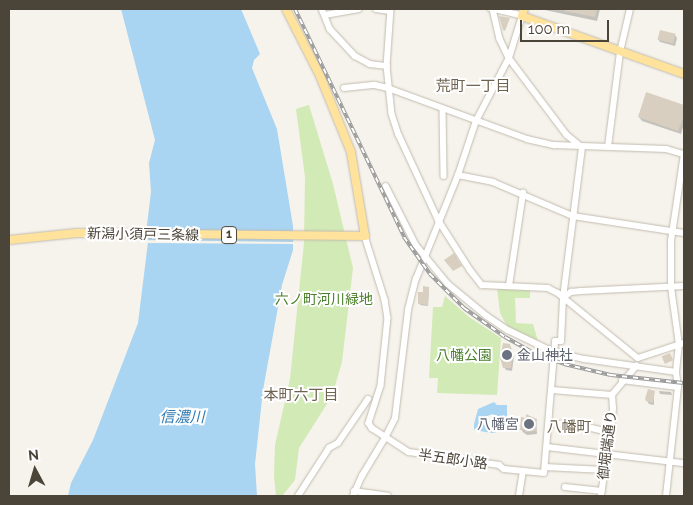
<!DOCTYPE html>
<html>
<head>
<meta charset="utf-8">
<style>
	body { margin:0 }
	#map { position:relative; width:693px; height:505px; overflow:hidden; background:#f6f3ec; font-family:Raleway,"Noto Sans JP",sans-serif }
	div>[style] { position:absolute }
	.green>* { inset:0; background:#d2eab5 }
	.water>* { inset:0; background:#a9d4f2 }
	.pier>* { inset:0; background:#f6f3ec }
	.shadow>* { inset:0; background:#0003; transform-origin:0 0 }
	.building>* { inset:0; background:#d8cfc1; transform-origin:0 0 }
	.roads { filter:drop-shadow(0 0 1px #c2bbae) drop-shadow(0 0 1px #c2bbae) }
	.minor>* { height:5.5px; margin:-2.75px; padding:0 2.75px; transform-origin:2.75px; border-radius:2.75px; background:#fff }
	.major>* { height:8px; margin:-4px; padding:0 4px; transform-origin:4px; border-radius:4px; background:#ffe39c }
	.rail>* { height:4px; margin-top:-2px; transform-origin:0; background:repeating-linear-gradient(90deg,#fff 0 5.5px,#9a9a9a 0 11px); box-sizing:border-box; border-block:1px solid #9a9a9a }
	.dots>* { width:14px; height:14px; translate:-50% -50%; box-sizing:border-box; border:2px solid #fff; border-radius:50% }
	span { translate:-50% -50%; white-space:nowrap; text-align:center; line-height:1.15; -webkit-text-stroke:4px #fff; paint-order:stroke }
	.shield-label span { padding:1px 4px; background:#fff; border:1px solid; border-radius:4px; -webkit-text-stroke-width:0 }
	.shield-label { font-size:12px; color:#4b4439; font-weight:700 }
	.street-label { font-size:14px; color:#4b4439 }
	.park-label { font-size:14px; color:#4a7f2a }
	.worship-label { font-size:14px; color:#5b616d }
	.left { translate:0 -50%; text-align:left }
	.right { translate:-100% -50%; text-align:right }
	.neighbourhood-label { font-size:15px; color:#6e6250 }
	.water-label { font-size:15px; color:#2e7ab2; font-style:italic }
	.frame { position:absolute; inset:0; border:10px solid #4b4439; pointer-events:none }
	.north { position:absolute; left:10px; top:445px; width:50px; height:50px; -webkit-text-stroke:4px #fff; paint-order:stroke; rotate:354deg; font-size:14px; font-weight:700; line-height:20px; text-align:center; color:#4b4439 }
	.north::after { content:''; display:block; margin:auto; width:18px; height:22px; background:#4b4439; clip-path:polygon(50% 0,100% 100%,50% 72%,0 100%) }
	.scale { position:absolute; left:520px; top:20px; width:89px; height:22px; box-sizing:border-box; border:2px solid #4b4439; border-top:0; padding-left:6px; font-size:15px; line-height:18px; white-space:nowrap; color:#4b4439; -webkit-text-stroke:4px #fff; paint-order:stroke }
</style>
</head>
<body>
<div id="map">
	<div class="green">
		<i style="clip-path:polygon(309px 105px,333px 184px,353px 268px,342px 362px,332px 396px,299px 448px,295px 480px,282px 496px,276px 496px,274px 477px,275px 445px,290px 379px,304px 243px,305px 177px,296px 109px)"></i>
		<i style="clip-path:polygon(497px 289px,530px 289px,530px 298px,515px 298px,516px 323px,533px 324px,538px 341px,507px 326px,500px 313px)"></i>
		<i style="clip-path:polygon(445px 296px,469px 317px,501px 338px,497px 395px,437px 393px,438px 378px,429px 378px,433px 307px,442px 307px)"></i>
	</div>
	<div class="water">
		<i style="clip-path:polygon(121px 9px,241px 9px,260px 54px,254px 60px,252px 68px,277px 129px,293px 226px,293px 250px,282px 285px,263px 390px,255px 464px,257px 496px,68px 496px,71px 483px,93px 440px,138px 323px,148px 242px,147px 225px,151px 192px,149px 163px,155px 140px)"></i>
		<i style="clip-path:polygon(evenodd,494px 402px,497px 405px,507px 405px,507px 416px,503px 431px,492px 433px,474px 430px,474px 424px,478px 409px,494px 402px,493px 414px,499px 422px,490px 426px,484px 421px,487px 416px,493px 414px)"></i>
	</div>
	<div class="pier">
		<i style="clip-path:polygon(146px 240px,295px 242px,295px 244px,146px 243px)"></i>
	</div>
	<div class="shadow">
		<i style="clip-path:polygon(540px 9px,600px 9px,597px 21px)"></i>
		<i style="clip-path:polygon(675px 35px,677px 38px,675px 46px,660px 42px,658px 39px)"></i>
		<i style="clip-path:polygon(647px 94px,684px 106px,684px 124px,681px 134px,642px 121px,639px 117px)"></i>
		<i style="clip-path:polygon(429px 288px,428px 306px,420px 305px,424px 293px)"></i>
		<i style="clip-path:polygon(510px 345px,514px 356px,512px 371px,506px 370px,504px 367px)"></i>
		<i style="left:486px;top:352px;width:5px;height:4px;rotate:11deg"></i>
		<i style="clip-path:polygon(659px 391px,671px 392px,672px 395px,660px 394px)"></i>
		<i style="clip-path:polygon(654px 392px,654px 405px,649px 404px,646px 399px)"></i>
		<i style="clip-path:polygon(536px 420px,537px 434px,527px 435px,523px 432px,521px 429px)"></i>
	</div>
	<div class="building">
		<i style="clip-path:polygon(565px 9px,597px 9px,595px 17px,564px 11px)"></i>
		<i style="clip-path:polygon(499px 16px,510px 18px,505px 31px,503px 30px)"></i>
		<i style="left:660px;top:30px;width:16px;height:10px;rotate:14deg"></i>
		<i style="clip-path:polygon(646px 92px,684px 105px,684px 116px,678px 131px,638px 117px)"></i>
		<i style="clip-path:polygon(454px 253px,462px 266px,453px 271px,444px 260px)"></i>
		<i style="clip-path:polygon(423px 286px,429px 287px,428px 305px,418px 304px,418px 292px,423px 292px)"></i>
		<i style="clip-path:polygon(503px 343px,510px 344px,510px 351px,513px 351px,511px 368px,503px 368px,500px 358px)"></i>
		<i style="left:670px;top:353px;width:8px;height:9px;rotate:67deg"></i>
		<i style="clip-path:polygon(648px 389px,655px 391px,653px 403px,646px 401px,645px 399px)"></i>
		<i style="clip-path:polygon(526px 414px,537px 419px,536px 431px,525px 432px,525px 430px,520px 430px,521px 417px,526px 418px)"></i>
	</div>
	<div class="roads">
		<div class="minor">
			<i style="left:322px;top:9px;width:22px;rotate:68deg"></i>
			<i style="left:330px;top:29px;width:37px;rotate:47deg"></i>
			<i style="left:355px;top:56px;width:17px;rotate:28deg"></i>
			<i style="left:370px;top:64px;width:17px;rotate:7deg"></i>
			<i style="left:376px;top:9px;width:14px;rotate:8deg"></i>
			<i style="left:391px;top:9px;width:57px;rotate:94deg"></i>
			<i style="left:387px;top:66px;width:48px;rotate:84.1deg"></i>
			<i style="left:392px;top:114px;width:22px;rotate:72deg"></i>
			<i style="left:399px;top:135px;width:95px;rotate:65.1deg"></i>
			<i style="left:439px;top:221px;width:59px;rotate:57.4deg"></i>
			<i style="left:471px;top:271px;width:18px;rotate:52deg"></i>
			<i style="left:482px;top:285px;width:66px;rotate:2.6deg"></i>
			<i style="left:548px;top:288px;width:11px;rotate:27deg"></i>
			<i style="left:558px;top:293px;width:103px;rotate:39.1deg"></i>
			<i style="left:493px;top:9px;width:31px;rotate:77deg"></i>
			<i style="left:500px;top:39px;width:21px;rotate:65deg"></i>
			<i style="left:509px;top:58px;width:96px;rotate:53deg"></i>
			<i style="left:567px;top:135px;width:19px;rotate:39deg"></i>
			<i style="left:325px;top:15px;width:34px;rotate:-10deg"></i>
			<i style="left:344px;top:88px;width:31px;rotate:-6deg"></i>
			<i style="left:375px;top:85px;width:13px;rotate:13deg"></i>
			<i style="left:388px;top:88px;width:148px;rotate:20.1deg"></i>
			<i style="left:527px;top:139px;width:28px;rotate:13deg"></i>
			<i style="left:554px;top:145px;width:112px;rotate:2deg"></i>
			<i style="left:666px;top:149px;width:19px;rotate:16deg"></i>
			<i style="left:443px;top:110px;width:66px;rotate:89.1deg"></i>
			<i style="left:608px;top:147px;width:96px;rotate:-82.8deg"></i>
			<i style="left:620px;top:52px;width:44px;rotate:-76.9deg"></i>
			<i style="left:458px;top:175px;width:36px;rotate:11deg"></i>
			<i style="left:493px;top:182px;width:87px;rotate:23deg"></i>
			<i style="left:573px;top:216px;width:112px;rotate:8.7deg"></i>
			<i style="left:386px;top:186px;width:66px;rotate:63deg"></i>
			<i style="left:416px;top:245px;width:50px;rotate:50.6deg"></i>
			<i style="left:448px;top:284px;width:50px;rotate:39.4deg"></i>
			<i style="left:487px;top:316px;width:25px;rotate:34deg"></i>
			<i style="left:508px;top:330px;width:51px;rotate:25.6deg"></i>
			<i style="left:554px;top:352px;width:32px;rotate:13deg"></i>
			<i style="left:585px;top:359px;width:92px;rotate:8.1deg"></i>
			<i style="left:365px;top:236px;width:67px;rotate:72.6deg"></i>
			<i style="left:385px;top:300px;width:18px;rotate:81deg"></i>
			<i style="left:388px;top:318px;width:68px;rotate:95.9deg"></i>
			<i style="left:381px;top:386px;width:39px;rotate:108deg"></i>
			<i style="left:369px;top:423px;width:6px;rotate:59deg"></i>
			<i style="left:372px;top:428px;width:44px;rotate:33deg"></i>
			<i style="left:409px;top:452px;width:91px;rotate:8.2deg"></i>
			<i style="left:499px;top:465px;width:6px;rotate:39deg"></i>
			<i style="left:504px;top:469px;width:40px;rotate:5.7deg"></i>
			<i style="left:544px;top:473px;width:132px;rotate:-85.2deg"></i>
			<i style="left:555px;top:341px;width:6px"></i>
			<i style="left:561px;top:341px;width:43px;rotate:-87.3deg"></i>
			<i style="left:563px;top:298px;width:152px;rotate:-82.8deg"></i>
			<i style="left:509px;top:286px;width:94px;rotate:-81.4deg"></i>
			<i style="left:563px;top:298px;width:10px;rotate:-37deg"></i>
			<i style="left:571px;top:292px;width:10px;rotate:-6deg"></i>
			<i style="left:581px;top:291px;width:103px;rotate:-2.8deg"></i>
			<i style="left:638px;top:358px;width:48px;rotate:-18.1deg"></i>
			<i style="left:622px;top:380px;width:56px;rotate:7.1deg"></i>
			<i style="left:552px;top:390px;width:60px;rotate:4.8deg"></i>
			<i style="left:612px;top:395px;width:38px;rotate:-50deg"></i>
			<i style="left:549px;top:423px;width:34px;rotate:5deg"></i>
			<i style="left:583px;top:426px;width:26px;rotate:13deg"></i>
			<i style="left:547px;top:447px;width:138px;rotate:6.7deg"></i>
			<i style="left:545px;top:467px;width:59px;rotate:2.9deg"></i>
			<i style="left:565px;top:487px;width:37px;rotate:6deg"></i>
			<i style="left:354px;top:491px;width:34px;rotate:8deg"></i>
			<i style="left:298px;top:496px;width:57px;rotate:-57.1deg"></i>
			<i style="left:329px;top:448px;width:10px;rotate:-29deg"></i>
			<i style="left:338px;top:443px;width:53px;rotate:-55.7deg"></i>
			<i style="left:353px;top:496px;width:22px;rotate:-66deg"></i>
			<i style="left:362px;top:476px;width:44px;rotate:-58.8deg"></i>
			<i style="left:385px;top:438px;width:22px;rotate:-63deg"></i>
			<i style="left:395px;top:418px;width:109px;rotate:-83.1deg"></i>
			<i style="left:408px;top:310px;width:32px;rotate:-76deg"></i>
			<i style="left:416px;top:279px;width:112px;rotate:-68deg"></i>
			<i style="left:458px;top:175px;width:57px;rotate:-71.6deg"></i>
			<i style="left:476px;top:121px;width:71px;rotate:-62.4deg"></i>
			<i style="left:509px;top:58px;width:44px;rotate:-72.8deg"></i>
			<i style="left:522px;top:16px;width:32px;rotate:-167deg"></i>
			<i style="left:519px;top:496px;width:25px;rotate:-81deg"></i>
			<i style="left:601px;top:496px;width:88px;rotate:-82.1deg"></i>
			<i style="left:613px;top:409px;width:14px;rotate:-94deg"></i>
			<i style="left:666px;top:496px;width:110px;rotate:-83.7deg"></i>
			<i style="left:678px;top:387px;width:15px;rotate:-98deg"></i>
			<i style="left:676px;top:372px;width:27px;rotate:-84deg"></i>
			<i style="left:679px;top:345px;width:59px;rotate:-97.9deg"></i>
			<i style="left:671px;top:287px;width:46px;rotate:-90deg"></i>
			<i style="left:671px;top:241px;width:88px;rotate:-81.5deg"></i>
		</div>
		<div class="major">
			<i style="left:524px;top:9px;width:7px;rotate:106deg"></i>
			<i style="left:522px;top:16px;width:172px;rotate:19.7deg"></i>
			<i style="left:9px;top:240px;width:68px;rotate:-5.9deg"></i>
			<i style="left:77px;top:233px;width:288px;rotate:0.6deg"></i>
			<i style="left:365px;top:236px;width:85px;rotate:-99.5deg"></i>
			<i style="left:351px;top:152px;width:82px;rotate:-112.2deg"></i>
			<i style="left:320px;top:76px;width:75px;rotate:-116.9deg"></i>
		</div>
	</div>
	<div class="rail">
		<i style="left:295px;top:9px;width:253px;rotate:64.4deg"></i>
		<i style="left:404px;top:237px;width:45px;rotate:54.9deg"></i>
		<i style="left:430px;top:274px;width:48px;rotate:45deg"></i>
		<i style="left:464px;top:308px;width:50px;rotate:35.3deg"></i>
		<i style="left:505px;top:337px;width:33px;rotate:29deg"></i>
		<i style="left:534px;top:353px;width:32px;rotate:20deg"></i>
		<i style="left:564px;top:364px;width:48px;rotate:13.2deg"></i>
		<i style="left:611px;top:375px;width:73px;rotate:6.3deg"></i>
	</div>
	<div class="dots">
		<i style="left:507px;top:355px;background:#6b7280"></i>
		<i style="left:529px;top:424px;background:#6b7280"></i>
	</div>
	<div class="shield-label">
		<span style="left:229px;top:235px">1</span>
	</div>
	<div class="street-label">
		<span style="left:143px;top:234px;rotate:1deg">新潟小須戸三条線</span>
		<span style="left:607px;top:445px;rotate:-83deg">御堀端通り</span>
		<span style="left:453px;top:459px;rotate:8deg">半五郎小路</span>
	</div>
	<div class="park-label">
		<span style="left:324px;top:299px">六ノ町河川緑地</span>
		<span style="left:464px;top:355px">八幡公園</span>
	</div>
	<div class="worship-label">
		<span class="left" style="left:517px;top:355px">金山神社</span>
		<span class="right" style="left:519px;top:424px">八幡宮</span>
	</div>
	<div class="neighbourhood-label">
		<span style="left:473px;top:87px">荒町一丁目</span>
		<span style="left:301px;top:396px">本町六丁目</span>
		<span style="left:569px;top:428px">八幡町</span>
	</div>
	<div class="water-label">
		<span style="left:182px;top:418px">信濃川</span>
	</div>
	<div class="frame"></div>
	<div class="north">N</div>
	<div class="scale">100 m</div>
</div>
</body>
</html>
